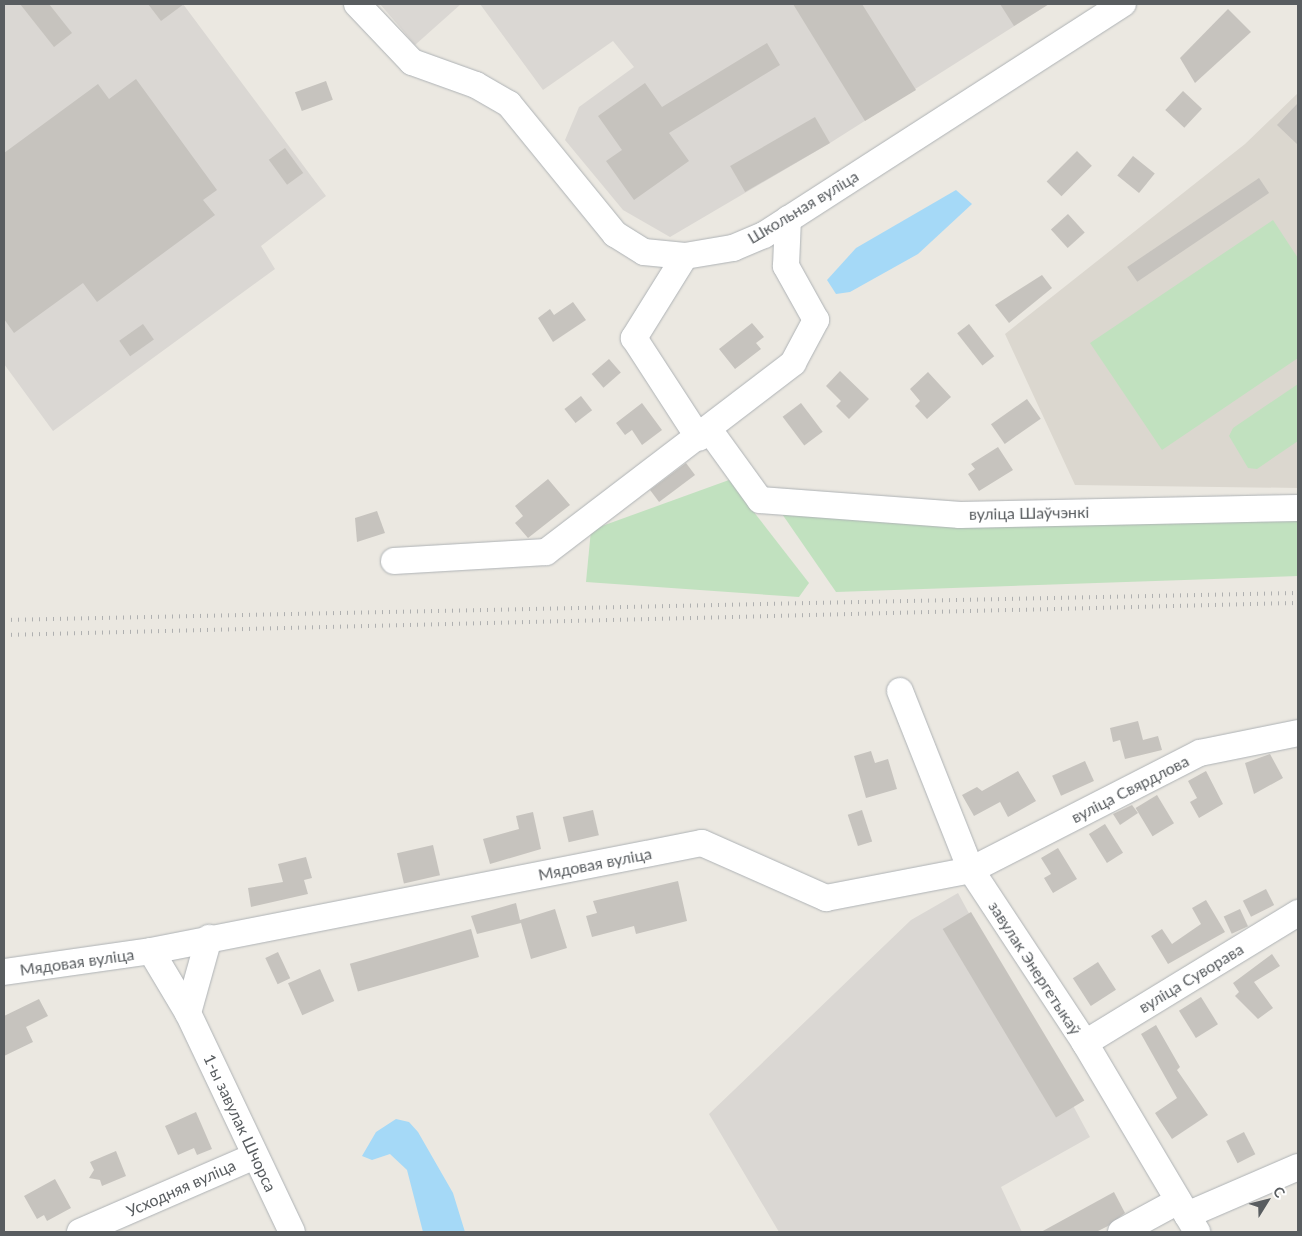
<!DOCTYPE html>
<html>
<head>
<meta charset="utf-8">
<style>
	body { margin:0 }
	#map { position:relative; width:1302px; height:1236px; overflow:hidden; background:#ebe8e1; font-family:Lato,sans-serif }
	div>[style] { position:absolute }
	.industrial>* { inset:0; background:#dad7d3 }
	.education>* { inset:0; background:#dbd7cf }
	.green>* { inset:0; background:#c1e1bf }
	.water>* { inset:0; background:#a5d9f7 }
	.building>* { inset:0; background:#c6c3be; transform-origin:0 0 }
	.roads { filter:drop-shadow(0 0 1px #aeb2b5) drop-shadow(0 0 1px #aeb2b5) }
	.minor>* { height:26px; margin:-13px; padding:0 13px; transform-origin:13px; border-radius:13px; background:#fff }
	.rail>* { height:4px; margin-top:-2px; transform-origin:0; background:repeating-linear-gradient(90deg,#afb0b0 0 1px,transparent 0 7px) }
	span { translate:-50% -50%; white-space:nowrap; text-align:center; line-height:1.15; -webkit-text-stroke:5px #fff; paint-order:stroke }
	.street-label { font-size:16px; color:#595d60 }
	.frame { position:absolute; inset:0; border:5px solid #595d60; pointer-events:none }
	.north { position:absolute; left:1242px; top:1176px; width:50px; height:50px; -webkit-text-stroke:4px #fff; paint-order:stroke; rotate:54deg; font-size:14px; font-weight:700; line-height:20px; text-align:center; color:#595d60 }
	.north::after { content:''; display:block; margin:auto; width:18px; height:22px; background:#595d60; clip-path:polygon(50% 0,100% 100%,50% 72%,0 100%) }
</style>
</head>
<body>
<div id="map">
	<div class="industrial">
		<i style="clip-path:polygon(4px 4px,183px 4px,326px 196px,261px 246px,275px 269px,53px 431px,4px 364px)"></i>
		<i style="clip-path:polygon(380px 4px,461px 4px,415px 45px)"></i>
		<i style="clip-path:polygon(480px 4px,1049px 4px,830px 143px,670px 237px,623px 210px,565px 140px,579px 107px,634px 67px,613px 41px,543px 90px)"></i>
		<i style="clip-path:polygon(958px 893px,1090px 1137px,1001px 1187px,1022px 1232px,779px 1232px,709px 1114px,911px 920px)"></i>
	</div>
	<div class="education">
		<i style="clip-path:polygon(1298px 93px,1298px 488px,1075px 485px,1005px 334px,1245px 144px)"></i>
	</div>
	<div class="green">
		<i style="clip-path:polygon(1273px 220px,1298px 258px,1298px 358px,1162px 450px,1090px 343px)"></i>
		<i style="clip-path:polygon(1298px 384px,1298px 441px,1257px 469px,1248px 468px,1229px 436px,1233px 428px)"></i>
		<i style="clip-path:polygon(729px 480px,809px 583px,799px 597px,586px 582px,591px 530px)"></i>
		<i style="clip-path:polygon(780px 511px,1298px 513px,1298px 576px,836px 592px)"></i>
	</div>
	<div class="water">
		<i style="clip-path:polygon(956px 190px,972px 204px,918px 254px,850px 292px,836px 294px,827px 280px,856px 248px)"></i>
		<i style="clip-path:polygon(396px 1119px,409px 1122px,418px 1132px,453px 1193px,465px 1232px,423px 1232px,407px 1170px,390px 1154px,372px 1160px,362px 1156px,376px 1132px)"></i>
	</div>
	<div class="building">
		<i style="clip-path:polygon(20px 4px,49px 4px,72px 33px,54px 47px)"></i>
		<i style="clip-path:polygon(148px 4px,184px 4px,161px 21px)"></i>
		<i style="clip-path:polygon(793px 4px,862px 4px,916px 90px,865px 121px)"></i>
		<i style="clip-path:polygon(1000px 4px,1049px 4px,1014px 26px)"></i>
		<i style="clip-path:polygon(1228px 9px,1251px 32px,1195px 83px,1180px 58px)"></i>
		<i style="clip-path:polygon(767px 43px,780px 65px,669px 133px,689px 161px,634px 200px,606px 161px,622px 150px,598px 116px,645px 83px,662px 107px)"></i>
		<i style="clip-path:polygon(136px 79px,217px 190px,203px 200px,215px 215px,97px 302px,83px 283px,14px 333px,4px 319px,4px 153px,98px 84px,109px 99px)"></i>
		<i style="left:326px;top:81px;width:20px;height:33px;rotate:70deg"></i>
		<i style="left:1183px;top:91px;width:26px;height:26px;rotate:43deg"></i>
		<i style="clip-path:polygon(1298px 103px,1298px 145px,1277px 125px)"></i>
		<i style="left:815px;top:117px;width:30px;height:98px;rotate:60deg"></i>
		<i style="left:285px;top:148px;width:31px;height:20px;rotate:54deg"></i>
		<i style="left:1077px;top:151px;width:21px;height:43px;rotate:45deg"></i>
		<i style="left:1133px;top:156px;width:28px;height:25px;rotate:39deg"></i>
		<i style="left:1259px;top:178px;width:18px;height:159px;rotate:56deg"></i>
		<i style="left:1068px;top:214px;width:25px;height:23px;rotate:48deg"></i>
		<i style="clip-path:polygon(1042px 275px,1052px 288px,1009px 323px,995px 305px)"></i>
		<i style="clip-path:polygon(573px 302px,586px 320px,553px 342px,538px 318px,550px 309px,554px 315px)"></i>
		<i style="clip-path:polygon(752px 323px,764px 337px,756px 343px,761px 349px,735px 369px,719px 349px)"></i>
		<i style="left:143px;top:324px;width:19px;height:29px;rotate:55deg"></i>
		<i style="left:969px;top:324px;width:41px;height:15px;rotate:52deg"></i>
		<i style="left:609px;top:359px;width:18px;height:23px;rotate:49deg"></i>
		<i style="clip-path:polygon(840px 371px,869px 399px,849px 419px,836px 406px,841px 401px,826px 386px)"></i>
		<i style="clip-path:polygon(928px 372px,951px 397px,927px 419px,915px 406px,920px 401px,910px 389px)"></i>
		<i style="left:581px;top:396px;width:18px;height:21px;rotate:52deg"></i>
		<i style="left:1027px;top:399px;width:24px;height:44px;rotate:55deg"></i>
		<i style="clip-path:polygon(642px 403px,662px 430px,642px 445px,632px 430px,625px 435px,616px 423px)"></i>
		<i style="left:801px;top:403px;width:36px;height:23px;rotate:53deg"></i>
		<i style="clip-path:polygon(998px 447px,1013px 470px,979px 491px,968px 474px,975px 469px,971px 464px)"></i>
		<i style="left:686px;top:463px;width:15px;height:45px;rotate:53deg"></i>
		<i style="clip-path:polygon(548px 479px,570px 505px,528px 538px,515px 523px,523px 516px,515px 506px)"></i>
		<i style="clip-path:polygon(377px 511px,385px 533px,357px 542px,355px 518px)"></i>
		<i style="clip-path:polygon(1138px 721px,1143px 740px,1158px 736px,1162px 750px,1125px 759px,1120px 740px,1113px 742px,1110px 728px)"></i>
		<i style="clip-path:polygon(871px 751px,875px 763px,888px 759px,897px 789px,866px 798px,854px 756px)"></i>
		<i style="clip-path:polygon(1270px 754px,1283px 778px,1254px 794px,1245px 763px)"></i>
		<i style="left:1085px;top:761px;width:22px;height:36px;rotate:66deg"></i>
		<i style="clip-path:polygon(1018px 771px,1036px 801px,1008px 817px,1000px 802px,974px 816px,962px 795px,977px 787px,982px 791px)"></i>
		<i style="clip-path:polygon(1206px 771px,1223px 804px,1199px 818px,1190px 802px,1197px 798px,1188px 781px)"></i>
		<i style="left:1157px;top:795px;width:33px;height:25px;rotate:59deg"></i>
		<i style="clip-path:polygon(1132px 805px,1138px 813px,1120px 825px,1113px 814px)"></i>
		<i style="left:593px;top:810px;width:26px;height:31px;rotate:77deg"></i>
		<i style="left:862px;top:810px;width:33px;height:15px;rotate:72deg"></i>
		<i style="clip-path:polygon(533px 812px,541px 849px,490px 864px,483px 839px,519px 829px,516px 816px)"></i>
		<i style="left:1105px;top:824px;width:34px;height:19px;rotate:58deg"></i>
		<i style="left:433px;top:845px;width:31px;height:37px;rotate:77deg"></i>
		<i style="clip-path:polygon(1058px 848px,1077px 879px,1053px 893px,1044px 878px,1051px 874px,1041px 858px)"></i>
		<i style="clip-path:polygon(306px 857px,312px 878px,304px 880px,308px 894px,251px 907px,248px 888px,283px 882px,278px 864px)"></i>
		<i style="clip-path:polygon(678px 881px,687px 921px,636px 934px,634px 926px,592px 937px,586px 916px,597px 913px,593px 901px)"></i>
		<i style="left:1266px;top:889px;width:18px;height:26px;rotate:63deg"></i>
		<i style="clip-path:polygon(1206px 900px,1225px 932px,1168px 964px,1151px 936px,1162px 929px,1172px 944px,1201px 924px,1192px 908px)"></i>
		<i style="clip-path:polygon(516px 903px,520px 920px,555px 909px,567px 948px,531px 959px,521px 923px,477px 934px,471px 916px)"></i>
		<i style="left:1240px;top:909px;width:19px;height:18px;rotate:65deg"></i>
		<i style="left:971px;top:912px;width:220px;height:33px;rotate:59deg"></i>
		<i style="left:471px;top:929px;width:29px;height:126px;rotate:74deg"></i>
		<i style="left:278px;top:952px;width:29px;height:14px;rotate:65deg"></i>
		<i style="clip-path:polygon(1272px 954px,1280px 966px,1254px 982px,1273px 1008px,1258px 1019px,1235px 996px,1239px 992px,1233px 983px)"></i>
		<i style="left:1098px;top:962px;width:33px;height:30px;rotate:57deg"></i>
		<i style="left:320px;top:969px;width:35px;height:35px;rotate:66deg"></i>
		<i style="left:1201px;top:997px;width:32px;height:26px;rotate:58deg"></i>
		<i style="clip-path:polygon(39px 999px,48px 1016px,26px 1027px,33px 1042px,4px 1056px,4px 1016px)"></i>
		<i style="clip-path:polygon(1156px 1025px,1180px 1067px,1177px 1070px,1208px 1115px,1172px 1139px,1155px 1113px,1177px 1098px,1141px 1034px)"></i>
		<i style="clip-path:polygon(196px 1112px,212px 1149px,197px 1155px,194px 1148px,178px 1155px,165px 1126px)"></i>
		<i style="left:1244px;top:1132px;width:25px;height:20px;rotate:63deg"></i>
		<i style="clip-path:polygon(116px 1151px,126px 1176px,102px 1186px,100px 1180px,89px 1178px,94px 1170px,90px 1162px)"></i>
		<i style="clip-path:polygon(55px 1179px,71px 1208px,47px 1221px,44px 1215px,37px 1219px,24px 1196px)"></i>
		<i style="clip-path:polygon(1114px 1192px,1125px 1213px,1108px 1226px,1096px 1232px,1041px 1232px)"></i>
	</div>
	<div class="roads">
		<div class="minor">
			<i style="left:357px;top:4px;width:80px;rotate:46.5deg"></i>
			<i style="left:412px;top:62px;width:68px;rotate:19.8deg"></i>
			<i style="left:476px;top:85px;width:38px;rotate:30deg"></i>
			<i style="left:509px;top:104px;width:168px;rotate:50.8deg"></i>
			<i style="left:615px;top:234px;width:34px;rotate:32deg"></i>
			<i style="left:644px;top:252px;width:41px;rotate:5.6deg"></i>
			<i style="left:685px;top:256px;width:49px;rotate:-9.5deg"></i>
			<i style="left:733px;top:248px;width:34px;rotate:-23deg"></i>
			<i style="left:764px;top:235px;width:427px;rotate:-32.8deg"></i>
			<i style="left:685px;top:256px;width:97px;rotate:121.9deg"></i>
			<i style="left:634px;top:338px;width:119px;rotate:57deg"></i>
			<i style="left:710px;top:431px;width:85px;rotate:54.1deg"></i>
			<i style="left:760px;top:500px;width:201px;rotate:4.3deg"></i>
			<i style="left:960px;top:515px;width:338px;rotate:-1.2deg"></i>
			<i style="left:394px;top:561px;width:152px;rotate:-3.4deg"></i>
			<i style="left:546px;top:552px;width:311px;rotate:-37.4deg"></i>
			<i style="left:793px;top:363px;width:49px;rotate:-61.9deg"></i>
			<i style="left:816px;top:320px;width:62px;rotate:-119.1deg"></i>
			<i style="left:786px;top:266px;width:47px;rotate:-87.6deg"></i>
			<i style="left:900px;top:691px;width:193px;rotate:68.4deg"></i>
			<i style="left:971px;top:870px;width:207px;rotate:56.6deg"></i>
			<i style="left:1085px;top:1043px;width:220px;rotate:59.3deg"></i>
			<i style="left:151px;top:951px;width:72px;rotate:59.2deg"></i>
			<i style="left:188px;top:1013px;width:242px;rotate:64.6deg"></i>
			<i style="left:4px;top:972px;width:148px;rotate:-8.1deg"></i>
			<i style="left:151px;top:951px;width:561px;rotate:-11.09deg"></i>
			<i style="left:702px;top:843px;width:136px;rotate:23.9deg"></i>
			<i style="left:826px;top:898px;width:148px;rotate:-10.9deg"></i>
			<i style="left:971px;top:870px;width:257px;rotate:-27.1deg"></i>
			<i style="left:1200px;top:753px;width:100px;rotate:-11.5deg"></i>
			<i style="left:188px;top:1013px;width:78px;rotate:-74.4deg"></i>
			<i style="left:1085px;top:1043px;width:250px;rotate:-31.4deg"></i>
			<i style="left:1187px;top:1215px;width:121px;rotate:-23.4deg"></i>
			<i style="left:80px;top:1232px;width:191px;rotate:-23.5deg"></i>
			<i style="left:1121px;top:1232px;width:65px;rotate:-28.5deg"></i>
		</div>
	</div>
	<div class="rail">
		<i style="left:4px;top:620px;width:1294px;rotate:-1.2deg"></i>
		<i style="left:4px;top:635px;width:1294px;rotate:-1.42deg"></i>
	</div>
	<div class="street-label">
		<span style="left:803px;top:207px;rotate:-31deg">Школьная вуліца</span>
		<span style="left:1029px;top:513px;rotate:-1deg">вуліца Шаўчэнкі</span>
		<span style="left:1130px;top:789px;rotate:-27deg">вуліца Свярдлова</span>
		<span style="left:595px;top:864px;rotate:-11deg">Мядовая вуліца</span>
		<span style="left:77px;top:962px;rotate:-8deg">Мядовая вуліца</span>
		<span style="left:1035px;top:968px;rotate:57deg">завулак Энергетыкаў</span>
		<span style="left:1191px;top:978px;rotate:-31deg">вуліца Суворава</span>
		<span style="left:240px;top:1123px;rotate:65deg">1-ы завулак Шчорса</span>
		<span style="left:181px;top:1188px;rotate:-24deg">Усходняя вуліца</span>
	</div>
	<div class="frame"></div>
	<div class="north">С</div>
</div>
</body>
</html>
